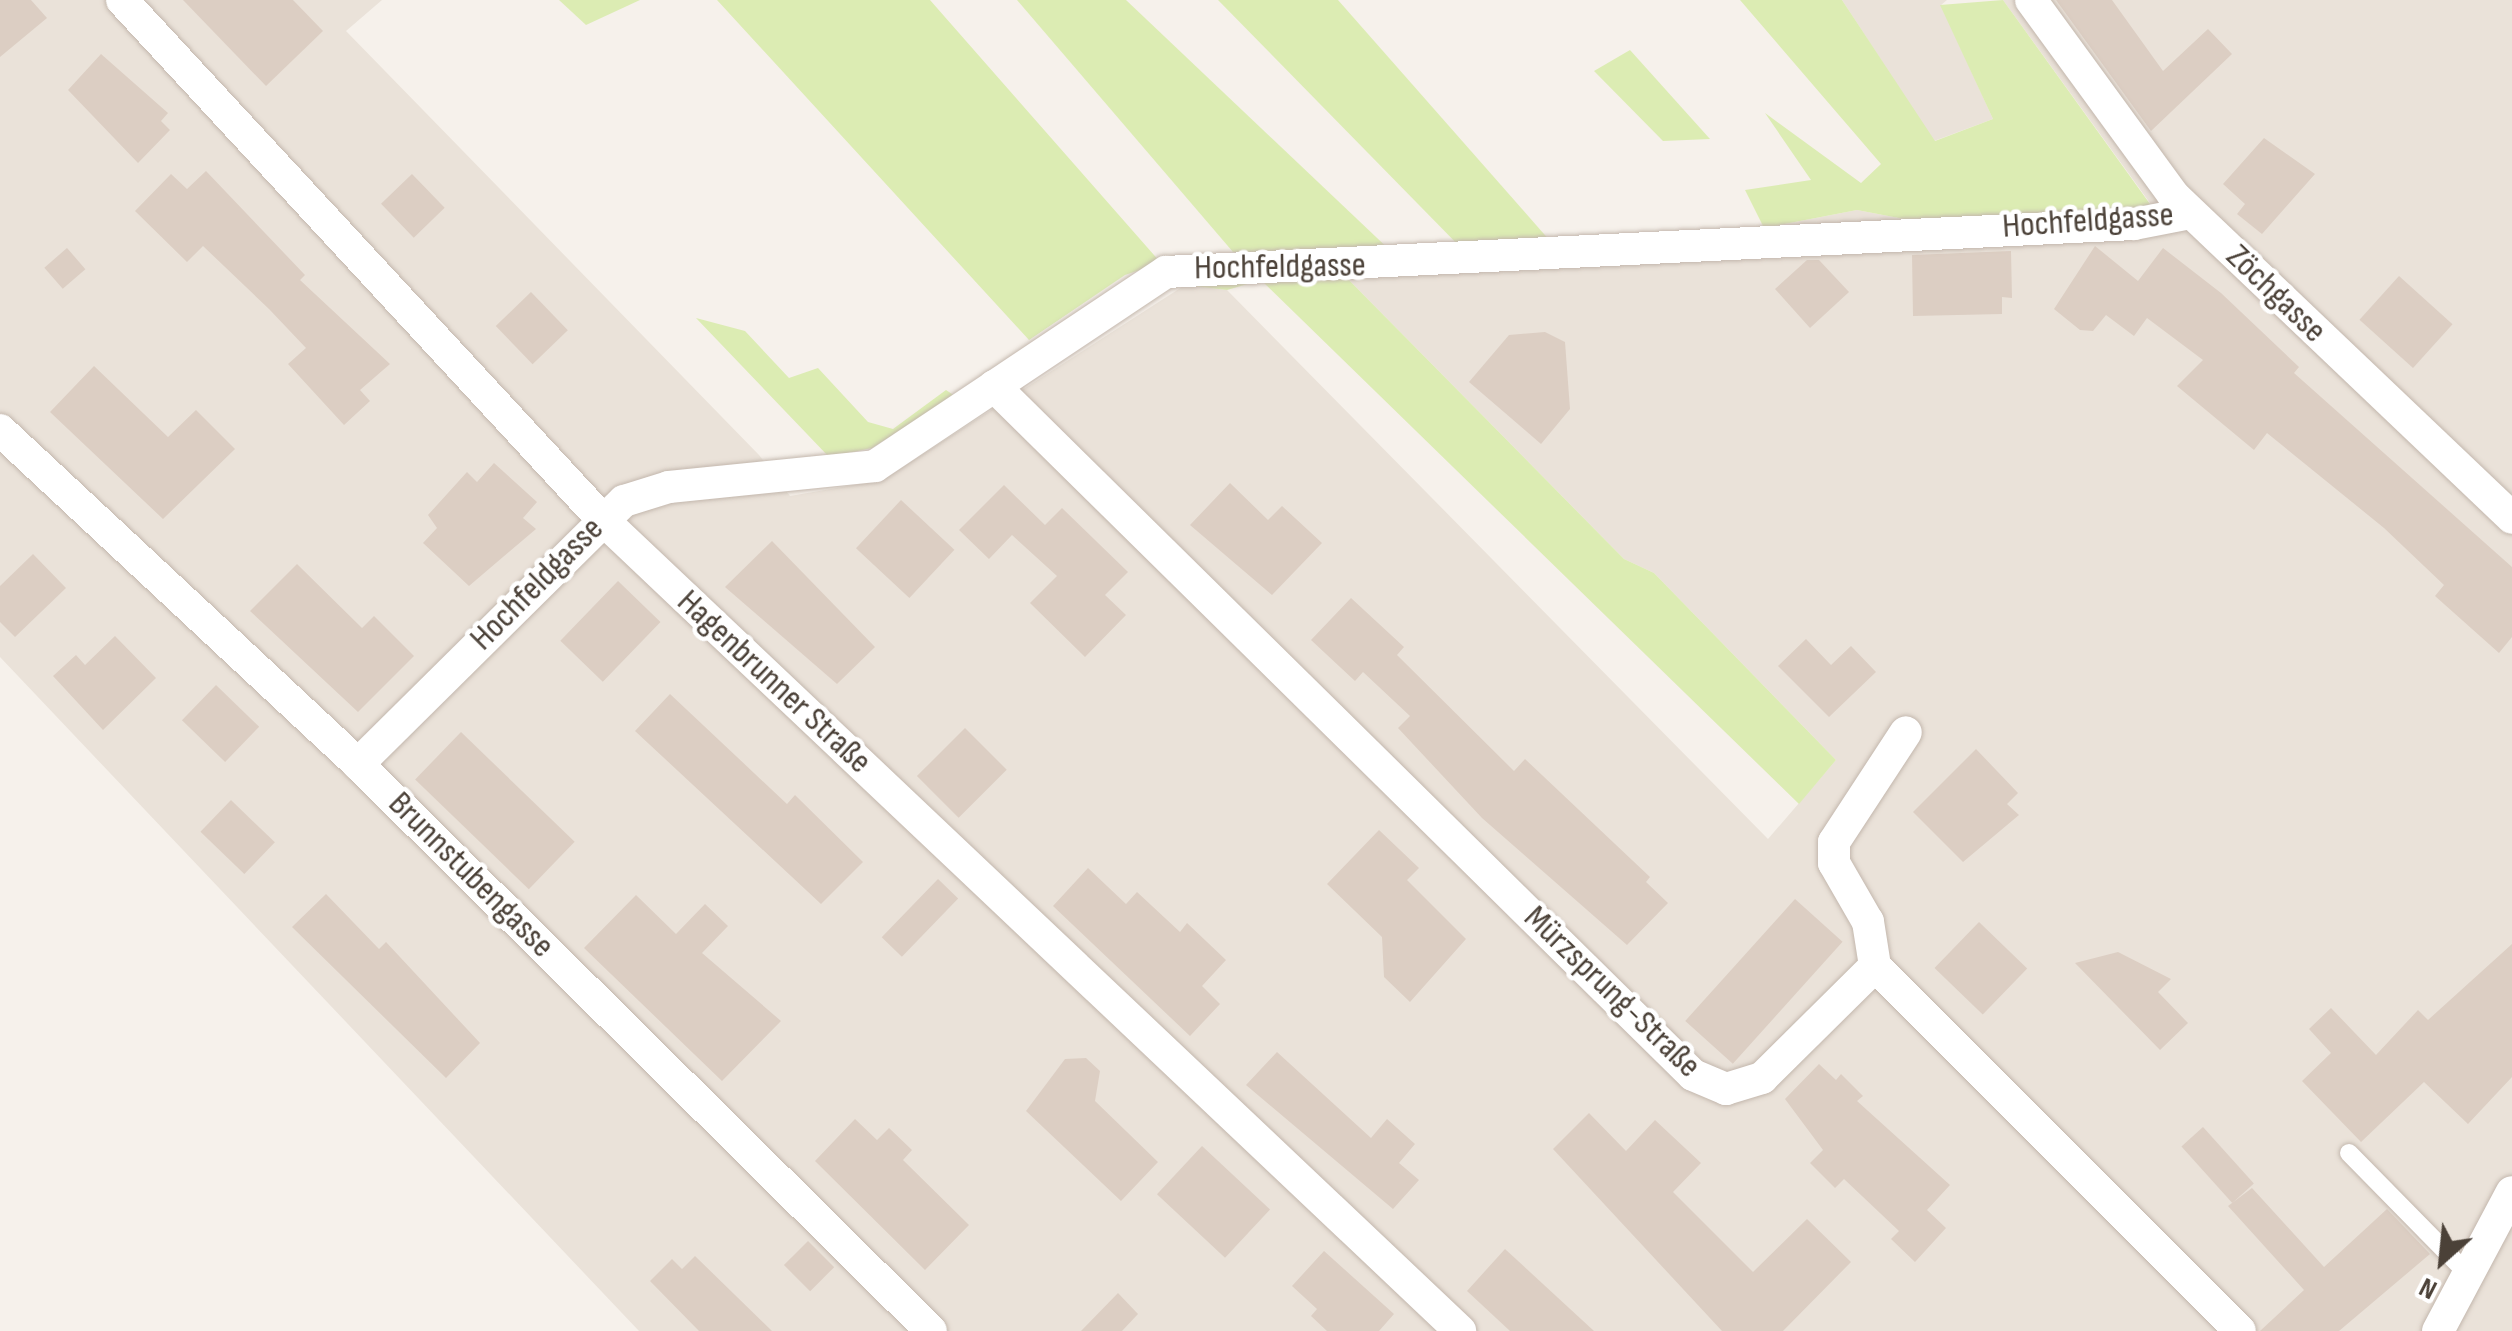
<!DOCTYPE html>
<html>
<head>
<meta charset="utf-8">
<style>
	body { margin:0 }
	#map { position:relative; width:2512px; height:1331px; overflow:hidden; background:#f6f1eb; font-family:"Sofia Sans Condensed",sans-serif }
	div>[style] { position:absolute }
	.residential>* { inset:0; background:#eae2d9 }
	.green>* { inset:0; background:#dcecb3 }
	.building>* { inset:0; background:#dccec3; transform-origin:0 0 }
	.roads { filter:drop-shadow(0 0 2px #c3b7ad) drop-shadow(0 0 2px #c3b7ad) }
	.lane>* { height:18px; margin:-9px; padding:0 9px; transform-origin:9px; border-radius:9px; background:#fff }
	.street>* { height:32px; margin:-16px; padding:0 16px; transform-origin:16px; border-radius:16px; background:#fff }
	span { translate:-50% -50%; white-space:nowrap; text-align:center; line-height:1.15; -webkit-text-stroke:9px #fff; paint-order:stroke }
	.street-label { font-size:35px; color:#4b4138 }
	.north { position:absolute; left:2392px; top:1211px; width:100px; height:100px; -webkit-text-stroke:8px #fff; paint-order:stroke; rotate:207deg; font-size:28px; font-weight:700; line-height:40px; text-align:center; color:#4b4138 }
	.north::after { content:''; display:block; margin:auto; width:35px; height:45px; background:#4b4138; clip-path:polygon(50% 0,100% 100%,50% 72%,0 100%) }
</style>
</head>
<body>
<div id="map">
	<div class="residential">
		<i style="clip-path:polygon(0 0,382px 0,346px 31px,759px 455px,790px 496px,883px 480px,1185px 285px,1227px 290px,1768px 839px,1836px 760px,1654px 573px,1624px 559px,1342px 273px,1764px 228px,1857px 210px,1904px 219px,2120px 214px,2150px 203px,2003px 0,2512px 0,2512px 1331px,639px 1331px,0 657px)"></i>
		<i style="clip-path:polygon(1842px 0,1947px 0,1941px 5px,1993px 119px,1934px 141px)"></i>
	</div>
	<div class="green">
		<i style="clip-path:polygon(559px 0,640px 0,586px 25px)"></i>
		<i style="clip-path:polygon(717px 0,930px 0,1161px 263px,1125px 275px,1029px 340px)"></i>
		<i style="clip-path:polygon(1017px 0,1126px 0,1395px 255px,1233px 252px)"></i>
		<i style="clip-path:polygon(1218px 0,1338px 0,1551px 242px,1467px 254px)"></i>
		<i style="clip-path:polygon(1740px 0,1842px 0,1935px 141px,1993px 119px,1940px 5px,2003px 0,2150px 204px,2120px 214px,1904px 219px,1857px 210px,1764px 228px,1745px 190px,1811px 180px,1765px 113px,1861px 183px,1881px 164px)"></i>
		<i style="clip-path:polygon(1630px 50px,1710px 139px,1663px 141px,1594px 71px)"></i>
		<i style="clip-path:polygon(1342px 273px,1624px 559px,1654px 573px,1836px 760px,1799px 804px,1261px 280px,1227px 290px,1185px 285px)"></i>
		<i style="clip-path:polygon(696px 318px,745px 331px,789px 378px,818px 368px,868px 422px,893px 429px,946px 390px,955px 396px,872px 448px,829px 457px)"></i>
	</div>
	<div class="building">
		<i style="clip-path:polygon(0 0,31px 0,47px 18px,0 57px)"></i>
		<i style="clip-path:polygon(183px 0,293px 0,323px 31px,266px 86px)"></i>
		<i style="clip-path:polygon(2056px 0,2112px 0,2163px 71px,2208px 29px,2232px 54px,2151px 131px)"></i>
		<i style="clip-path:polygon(101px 54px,168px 113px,161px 121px,170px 130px,138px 163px,68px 90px)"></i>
		<i style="clip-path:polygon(2264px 138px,2315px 174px,2262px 234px,2237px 214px,2245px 204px,2223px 184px)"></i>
		<i style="clip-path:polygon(206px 171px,305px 275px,300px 280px,390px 364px,360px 390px,370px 401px,344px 425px,288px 364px,306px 348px,269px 309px,203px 246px,187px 262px,135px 211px,171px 174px,187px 189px)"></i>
		<i style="left:412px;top:174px;width:47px;height:43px;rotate:46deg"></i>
		<i style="clip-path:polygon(2095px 246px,2138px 281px,2163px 248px,2221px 293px,2299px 367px,2294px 373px,2512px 567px,2512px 637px,2499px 653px,2435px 596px,2444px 585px,2384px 528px,2267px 433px,2254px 450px,2177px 386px,2203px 360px,2147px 318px,2134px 336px,2106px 315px,2093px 331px,2080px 330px,2054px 309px)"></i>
		<i style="left:67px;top:248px;width:28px;height:30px;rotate:49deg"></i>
		<i style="clip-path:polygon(2011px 251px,2012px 298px,2002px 297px,2002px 314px,1913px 316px,1912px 255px)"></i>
		<i style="clip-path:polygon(1807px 260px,1819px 260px,1849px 292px,1810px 328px,1775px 289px)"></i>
		<i style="left:2399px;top:276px;width:72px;height:59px;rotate:42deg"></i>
		<i style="left:531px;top:292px;width:53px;height:49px;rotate:46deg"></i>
		<i style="clip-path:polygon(1545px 332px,1565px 342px,1570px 409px,1541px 444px,1469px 382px,1509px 335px)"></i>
		<i style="clip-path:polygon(94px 366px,168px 437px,196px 410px,235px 449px,163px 519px,50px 412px)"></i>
		<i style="clip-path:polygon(494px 463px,537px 502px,523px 518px,536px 529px,469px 586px,423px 543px,437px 528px,428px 515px,467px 472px,477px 482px)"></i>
		<i style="clip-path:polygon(1230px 483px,1268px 520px,1282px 506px,1322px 543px,1272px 595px,1190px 525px)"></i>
		<i style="clip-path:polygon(1004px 485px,1045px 525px,1062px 508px,1128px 572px,1105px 595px,1126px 615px,1085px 657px,1030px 603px,1057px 576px,1012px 535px,989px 559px,959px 530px)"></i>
		<i style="left:901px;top:500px;width:73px;height:66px;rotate:43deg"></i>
		<i style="clip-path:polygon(772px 541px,875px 647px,837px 684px,725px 587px)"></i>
		<i style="clip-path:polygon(33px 554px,66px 588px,15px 637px,0 622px,0 586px)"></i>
		<i style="clip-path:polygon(297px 564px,362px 628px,374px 616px,414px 656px,358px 712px,250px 611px)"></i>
		<i style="left:618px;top:581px;width:59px;height:83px;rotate:44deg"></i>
		<i style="clip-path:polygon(1351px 598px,1404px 647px,1397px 655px,1514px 771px,1525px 759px,1650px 877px,1646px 882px,1668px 903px,1627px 945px,1482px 818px,1398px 728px,1410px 716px,1363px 672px,1355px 681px,1311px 640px)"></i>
		<i style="clip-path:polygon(115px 636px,156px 678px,103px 730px,53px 676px,76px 655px,85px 665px)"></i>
		<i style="clip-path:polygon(1806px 639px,1831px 665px,1851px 646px,1876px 672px,1829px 717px,1778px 666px)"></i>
		<i style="left:216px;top:685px;width:60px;height:49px;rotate:44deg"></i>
		<i style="clip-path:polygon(670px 694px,787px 804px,795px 795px,863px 862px,821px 904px,635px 731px)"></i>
		<i style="left:965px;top:728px;width:59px;height:68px;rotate:45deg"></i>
		<i style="left:461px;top:732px;width:158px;height:66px;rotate:44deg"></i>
		<i style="clip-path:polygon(1976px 749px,2018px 793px,2007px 804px,2019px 815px,1963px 862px,1913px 812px)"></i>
		<i style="left:231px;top:800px;width:61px;height:44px;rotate:44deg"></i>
		<i style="clip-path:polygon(1379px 830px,1419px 868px,1407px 880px,1466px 939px,1410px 1002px,1384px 977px,1382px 937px,1327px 884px)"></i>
		<i style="clip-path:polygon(1088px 868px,1126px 904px,1137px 892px,1180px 932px,1187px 923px,1226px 960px,1202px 986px,1220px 1004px,1190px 1036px,1053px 906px)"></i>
		<i style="left:938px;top:879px;width:28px;height:81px;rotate:44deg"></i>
		<i style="clip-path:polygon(326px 894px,379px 949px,386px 942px,480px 1043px,446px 1078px,292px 927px)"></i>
		<i style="clip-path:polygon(636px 895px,676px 934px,705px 904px,728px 926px,702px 953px,781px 1021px,722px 1081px,584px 948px)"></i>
		<i style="left:1795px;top:899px;width:64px;height:164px;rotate:42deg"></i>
		<i style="left:1979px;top:922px;width:67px;height:64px;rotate:44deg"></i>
		<i style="clip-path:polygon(2512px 944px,2512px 1077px,2468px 1124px,2424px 1082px,2361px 1142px,2302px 1081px,2331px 1053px,2309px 1029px,2331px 1008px,2376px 1055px,2418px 1010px,2428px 1020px)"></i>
		<i style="clip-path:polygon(2118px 952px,2171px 979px,2158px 992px,2188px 1023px,2160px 1050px,2075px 963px)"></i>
		<i style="clip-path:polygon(1277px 1052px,1371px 1138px,1387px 1119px,1415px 1144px,1399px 1163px,1419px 1180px,1393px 1209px,1246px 1085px)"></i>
		<i style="clip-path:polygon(1086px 1058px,1100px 1071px,1095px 1101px,1158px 1162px,1121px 1201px,1026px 1111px,1065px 1059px)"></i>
		<i style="clip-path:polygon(1819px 1064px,1836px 1080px,1841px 1074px,1863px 1096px,1857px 1101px,1950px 1185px,1927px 1210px,1946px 1228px,1915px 1262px,1891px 1239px,1899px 1231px,1844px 1179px,1835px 1188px,1810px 1163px,1823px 1150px,1785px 1099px)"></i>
		<i style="clip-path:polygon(1589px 1113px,1626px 1151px,1655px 1120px,1701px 1163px,1673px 1192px,1753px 1272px,1807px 1219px,1851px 1262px,1783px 1331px,1722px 1331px,1553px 1149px)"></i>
		<i style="clip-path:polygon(855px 1119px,877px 1140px,889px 1128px,912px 1150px,903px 1160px,969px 1225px,925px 1270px,815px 1161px)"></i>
		<i style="left:2203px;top:1127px;width:76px;height:29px;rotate:48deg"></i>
		<i style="left:1202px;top:1146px;width:93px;height:66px;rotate:43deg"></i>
		<i style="clip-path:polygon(2252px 1188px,2324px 1267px,2387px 1209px,2430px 1254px,2339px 1331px,2260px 1331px,2304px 1290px,2228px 1206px)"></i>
		<i style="left:808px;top:1241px;width:37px;height:34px;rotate:45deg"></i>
		<i style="clip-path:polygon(1505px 1249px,1594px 1331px,1510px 1331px,1467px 1291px)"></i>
		<i style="clip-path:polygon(1324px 1251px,1394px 1314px,1379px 1331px,1327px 1331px,1311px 1316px,1317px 1309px,1292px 1286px)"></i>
		<i style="clip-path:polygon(695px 1256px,772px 1331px,699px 1331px,650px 1281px,672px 1259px,682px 1269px)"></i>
		<i style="clip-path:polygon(1118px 1293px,1138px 1314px,1122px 1331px,1081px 1331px)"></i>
	</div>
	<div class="roads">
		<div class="lane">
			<i style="left:2349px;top:1153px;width:170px;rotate:45.5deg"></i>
		</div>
		<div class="street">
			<i style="left:122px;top:0;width:706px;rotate:47.24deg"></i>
			<i style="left:601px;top:518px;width:1183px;rotate:43.42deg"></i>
			<i style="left:2031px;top:0;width:241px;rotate:53.9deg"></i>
			<i style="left:2173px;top:195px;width:468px;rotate:43.6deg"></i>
			<i style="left:994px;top:386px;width:981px;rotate:44.59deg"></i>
			<i style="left:1693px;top:1075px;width:36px;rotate:23deg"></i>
			<i style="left:1726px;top:1089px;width:38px;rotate:-17deg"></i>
			<i style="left:1762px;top:1078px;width:159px;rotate:-44.7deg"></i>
			<i style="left:0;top:430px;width:490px;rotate:43deg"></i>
			<i style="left:358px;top:764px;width:806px;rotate:44.7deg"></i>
			<i style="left:358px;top:764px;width:374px;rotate:-44.7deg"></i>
			<i style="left:624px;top:501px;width:47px;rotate:-17.3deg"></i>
			<i style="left:669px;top:487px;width:207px;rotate:-5.8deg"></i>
			<i style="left:875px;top:466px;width:350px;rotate:-33.7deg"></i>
			<i style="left:1166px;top:272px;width:969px;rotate:-2.84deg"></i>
			<i style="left:2134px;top:224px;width:57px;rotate:-11.1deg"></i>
			<i style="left:1875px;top:966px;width:516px;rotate:45deg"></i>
			<i style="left:1875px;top:966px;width:45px;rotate:-99deg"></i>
			<i style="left:1868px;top:922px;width:68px;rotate:-120deg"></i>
			<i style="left:1834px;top:863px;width:21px;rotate:-90deg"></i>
			<i style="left:1834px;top:842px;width:131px;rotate:-56.8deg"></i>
			<i style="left:2438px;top:1331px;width:157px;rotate:-62deg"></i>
		</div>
	</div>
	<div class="street-label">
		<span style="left:2088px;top:221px;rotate:-4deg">Hochfeldgasse</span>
		<span style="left:1280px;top:267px;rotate:-1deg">Hochfeldgasse</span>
		<span style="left:2276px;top:294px;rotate:44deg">Zöchgasse</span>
		<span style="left:537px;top:584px;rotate:-45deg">Hochfeldgasse</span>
		<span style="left:774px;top:682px;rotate:43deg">Hagenbrunner Straße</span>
		<span style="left:471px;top:875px;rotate:45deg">Brunnstubengasse</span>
		<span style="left:1612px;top:992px;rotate:44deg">Mürzsprung-Straße</span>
	</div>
	<div class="north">N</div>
</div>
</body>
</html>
